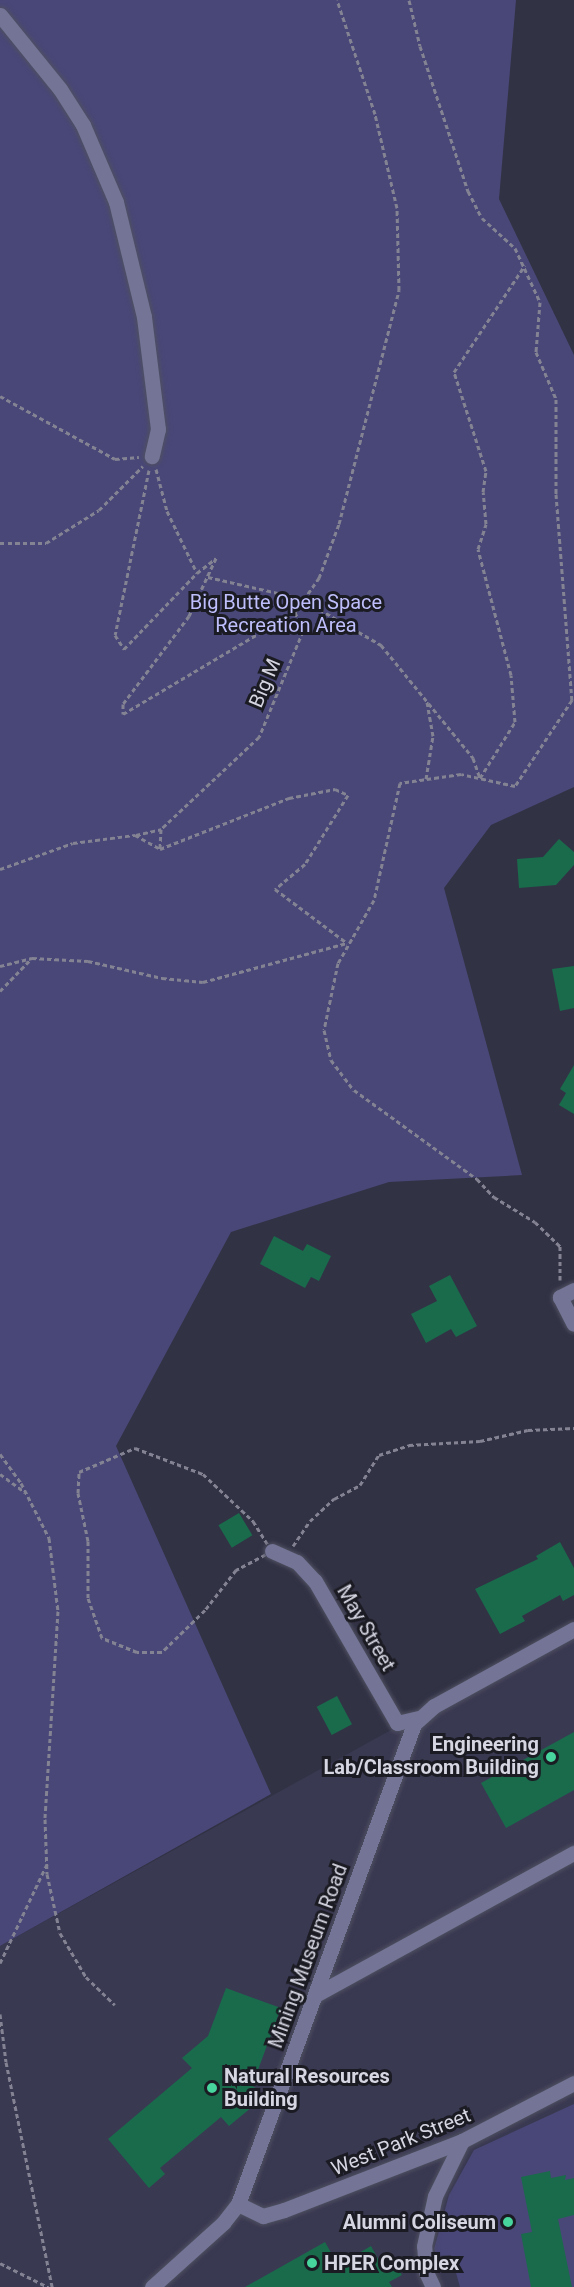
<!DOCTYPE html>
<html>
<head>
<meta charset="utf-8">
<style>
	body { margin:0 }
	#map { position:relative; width:574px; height:2287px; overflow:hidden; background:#323245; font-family:Roboto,sans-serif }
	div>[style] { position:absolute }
	.built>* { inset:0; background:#3a3952 }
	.green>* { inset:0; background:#494777 }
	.building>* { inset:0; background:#196b4c; transform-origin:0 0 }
	.path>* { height:3px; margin-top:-1.5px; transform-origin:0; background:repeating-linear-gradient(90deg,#838393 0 4.5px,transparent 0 7.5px) }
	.roads { filter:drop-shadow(0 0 2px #4f5061) drop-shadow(0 0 2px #4f5061) }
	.minor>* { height:15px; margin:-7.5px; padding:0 7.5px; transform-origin:7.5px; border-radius:7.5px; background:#747596 }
	.dots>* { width:16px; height:16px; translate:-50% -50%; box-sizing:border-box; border:3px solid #1b1b23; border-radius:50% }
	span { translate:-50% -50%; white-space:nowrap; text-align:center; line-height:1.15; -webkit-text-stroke:6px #1b1b23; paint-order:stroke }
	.park-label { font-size:20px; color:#bebefc }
	.street-label { font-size:20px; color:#d5d6e2 }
	.poi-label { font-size:20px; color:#d5d6e2; font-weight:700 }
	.right { translate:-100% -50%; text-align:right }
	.left { translate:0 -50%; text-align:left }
</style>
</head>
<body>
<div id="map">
	<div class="built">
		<i style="clip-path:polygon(574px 1629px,574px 2287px,0 2287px,0 1946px)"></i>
	</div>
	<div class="green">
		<i style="clip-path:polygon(0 0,516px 0,499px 199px,574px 355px,574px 787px,491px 825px,444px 888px,522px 1175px,389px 1182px,231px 1232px,116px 1446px,271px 1794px,0 1946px)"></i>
		<i style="clip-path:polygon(574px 2104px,574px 2287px,460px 2287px,451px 2255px,437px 2256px,434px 2249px,449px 2195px,474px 2150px)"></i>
	</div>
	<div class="building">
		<i style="clip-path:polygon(559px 839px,574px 852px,574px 865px,556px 885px,519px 888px,517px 859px,543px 857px)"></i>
		<i style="clip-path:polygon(574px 966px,574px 1008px,560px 1011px,552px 969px)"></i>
		<i style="clip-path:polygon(574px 1065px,574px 1114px,559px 1105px,566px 1093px,560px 1089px)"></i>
		<i style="clip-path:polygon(274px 1236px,303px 1251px,307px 1244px,331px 1256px,319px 1281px,311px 1277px,305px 1288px,260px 1264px)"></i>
		<i style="clip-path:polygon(450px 1275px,477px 1326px,456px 1337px,451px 1329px,426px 1343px,411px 1314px,437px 1301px,429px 1286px)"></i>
		<i style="left:239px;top:1513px;width:26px;height:24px;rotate:59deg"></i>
		<i style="clip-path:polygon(560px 1542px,574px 1568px,574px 1595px,563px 1601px,560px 1595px,522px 1616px,525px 1621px,500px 1634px,475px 1589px,538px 1559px,536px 1556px)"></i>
		<i style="left:337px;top:1696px;width:32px;height:23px;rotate:62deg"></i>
		<i style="clip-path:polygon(574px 1732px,574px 1790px,506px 1828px,481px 1783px)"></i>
		<i style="clip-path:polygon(226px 1988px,281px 2008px,252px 2086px,258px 2089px,252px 2107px,229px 2126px,221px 2117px,160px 2168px,165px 2174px,149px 2188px,108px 2139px,192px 2068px,182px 2058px,208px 2036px)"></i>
		<i style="clip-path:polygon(550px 2171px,551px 2178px,566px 2175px,565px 2180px,574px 2178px,574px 2215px,558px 2219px,572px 2287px,531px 2287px,521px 2234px,532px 2232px,521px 2177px)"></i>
		<i style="clip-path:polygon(325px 2242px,338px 2265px,371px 2246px,383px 2268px,394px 2262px,402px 2275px,389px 2282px,392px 2287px,245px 2287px)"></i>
	</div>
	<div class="path">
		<i style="left:409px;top:0;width:47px;rotate:76.6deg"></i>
		<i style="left:420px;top:46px;width:153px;rotate:71.7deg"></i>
		<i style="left:468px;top:191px;width:30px;rotate:63deg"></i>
		<i style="left:482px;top:218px;width:45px;rotate:42.3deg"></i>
		<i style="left:515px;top:248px;width:60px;rotate:65.2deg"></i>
		<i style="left:540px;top:302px;width:50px;rotate:94.6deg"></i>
		<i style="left:536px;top:352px;width:51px;rotate:66.9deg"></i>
		<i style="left:556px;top:399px;width:95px;rotate:90deg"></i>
		<i style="left:556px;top:494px;width:207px;rotate:85.6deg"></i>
		<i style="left:572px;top:700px;width:103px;rotate:123.5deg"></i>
		<i style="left:515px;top:786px;width:55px;rotate:-167.5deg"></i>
		<i style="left:461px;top:774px;width:62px;rotate:171.6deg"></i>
		<i style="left:400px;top:783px;width:120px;rotate:102.5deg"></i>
		<i style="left:374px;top:900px;width:73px;rotate:119.7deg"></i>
		<i style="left:338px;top:963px;width:68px;rotate:101.8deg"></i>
		<i style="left:324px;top:1030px;width:31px;rotate:77deg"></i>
		<i style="left:331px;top:1060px;width:38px;rotate:53deg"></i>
		<i style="left:354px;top:1090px;width:152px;rotate:35.9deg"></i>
		<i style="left:477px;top:1179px;width:25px;rotate:47deg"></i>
		<i style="left:494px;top:1197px;width:48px;rotate:31.4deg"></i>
		<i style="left:535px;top:1222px;width:35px;rotate:44deg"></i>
		<i style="left:560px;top:1246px;width:34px;rotate:90deg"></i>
		<i style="left:0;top:396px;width:131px;rotate:28.7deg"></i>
		<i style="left:115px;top:459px;width:24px;rotate:-5deg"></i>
		<i style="left:156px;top:469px;width:43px;rotate:75.3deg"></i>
		<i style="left:167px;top:511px;width:69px;rotate:64.2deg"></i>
		<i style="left:149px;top:470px;width:168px;rotate:101.6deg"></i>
		<i style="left:115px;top:635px;width:17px;rotate:57deg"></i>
		<i style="left:124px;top:649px;width:105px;rotate:-46.2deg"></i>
		<i style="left:197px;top:573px;width:24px;rotate:-38deg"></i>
		<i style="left:216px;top:558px;width:64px;rotate:115deg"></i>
		<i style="left:189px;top:616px;width:110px;rotate:126.9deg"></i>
		<i style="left:123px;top:704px;width:10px;rotate:90deg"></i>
		<i style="left:123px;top:714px;width:200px;rotate:-30.7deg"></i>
		<i style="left:295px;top:612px;width:21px;rotate:67deg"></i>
		<i style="left:303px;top:631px;width:115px;rotate:112.5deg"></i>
		<i style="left:259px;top:737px;width:134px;rotate:136.8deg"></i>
		<i style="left:161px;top:829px;width:20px;rotate:93deg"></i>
		<i style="left:160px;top:849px;width:139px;rotate:-21.6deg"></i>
		<i style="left:289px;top:798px;width:47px;rotate:-11.1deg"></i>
		<i style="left:335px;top:789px;width:14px;rotate:25deg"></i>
		<i style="left:348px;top:795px;width:81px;rotate:121.9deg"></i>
		<i style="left:305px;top:864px;width:39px;rotate:140deg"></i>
		<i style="left:275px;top:889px;width:90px;rotate:36.9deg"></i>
		<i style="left:0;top:543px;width:46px"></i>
		<i style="left:46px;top:543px;width:62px;rotate:-31.9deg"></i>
		<i style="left:99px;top:510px;width:62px;rotate:-45deg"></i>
		<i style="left:208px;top:577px;width:94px;rotate:12.9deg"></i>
		<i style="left:300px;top:598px;width:94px;rotate:30.1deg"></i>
		<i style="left:381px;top:645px;width:146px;rotate:50.8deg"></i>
		<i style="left:473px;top:758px;width:21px;rotate:71deg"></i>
		<i style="left:295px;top:612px;width:42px;rotate:-54.8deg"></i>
		<i style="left:319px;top:578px;width:58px;rotate:-69.7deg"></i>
		<i style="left:339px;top:524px;width:242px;rotate:-75.6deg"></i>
		<i style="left:399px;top:290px;width:82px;rotate:-91.4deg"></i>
		<i style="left:397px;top:208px;width:97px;rotate:-103.2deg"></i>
		<i style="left:375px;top:114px;width:120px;rotate:-108.4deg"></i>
		<i style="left:480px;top:778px;width:66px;rotate:-58deg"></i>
		<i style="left:515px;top:722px;width:47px;rotate:-94.9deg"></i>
		<i style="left:511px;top:675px;width:130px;rotate:-104.7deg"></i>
		<i style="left:478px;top:549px;width:26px;rotate:-72deg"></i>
		<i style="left:486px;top:524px;width:32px;rotate:-95deg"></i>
		<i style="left:483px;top:492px;width:21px;rotate:-82deg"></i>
		<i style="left:486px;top:471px;width:104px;rotate:-107.9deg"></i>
		<i style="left:454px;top:372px;width:128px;rotate:-56.4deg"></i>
		<i style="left:426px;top:779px;width:44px;rotate:-80.8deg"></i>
		<i style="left:433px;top:736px;width:36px;rotate:-100deg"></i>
		<i style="left:136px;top:835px;width:26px;rotate:-13deg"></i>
		<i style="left:0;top:869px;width:77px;rotate:-19.6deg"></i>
		<i style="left:73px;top:843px;width:63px;rotate:-7.4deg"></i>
		<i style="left:135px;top:835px;width:29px;rotate:29deg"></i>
		<i style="left:0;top:966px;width:33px;rotate:-14deg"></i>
		<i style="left:32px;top:958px;width:56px;rotate:3.1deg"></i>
		<i style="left:88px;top:961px;width:76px;rotate:12.9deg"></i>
		<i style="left:162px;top:978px;width:41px;rotate:5.6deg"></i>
		<i style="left:203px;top:982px;width:149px;rotate:-15.2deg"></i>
		<i style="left:0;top:991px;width:46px;rotate:-45.9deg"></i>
		<i style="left:135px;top:1448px;width:73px;rotate:20.9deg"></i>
		<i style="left:203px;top:1474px;width:69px;rotate:43.2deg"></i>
		<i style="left:253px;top:1521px;width:36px;rotate:58deg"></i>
		<i style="left:272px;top:1551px;width:41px;rotate:152.2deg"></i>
		<i style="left:236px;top:1570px;width:51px;rotate:127.8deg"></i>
		<i style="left:205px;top:1610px;width:60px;rotate:135.7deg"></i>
		<i style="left:162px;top:1652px;width:25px;rotate:180deg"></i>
		<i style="left:137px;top:1652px;width:38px;rotate:-158deg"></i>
		<i style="left:102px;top:1638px;width:42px;rotate:-109.3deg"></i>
		<i style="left:88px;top:1598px;width:57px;rotate:-90deg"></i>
		<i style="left:88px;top:1541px;width:49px;rotate:-101.8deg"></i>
		<i style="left:78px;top:1493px;width:21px;rotate:-87deg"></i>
		<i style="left:79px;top:1472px;width:61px;rotate:-23.2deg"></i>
		<i style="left:0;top:1454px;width:36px;rotate:54deg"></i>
		<i style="left:21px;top:1483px;width:62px;rotate:63deg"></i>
		<i style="left:49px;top:1538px;width:74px;rotate:83deg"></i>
		<i style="left:58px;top:1611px;width:208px;rotate:93.6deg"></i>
		<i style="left:45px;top:1819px;width:55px;rotate:87.9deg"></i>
		<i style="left:47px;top:1874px;width:60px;rotate:77.6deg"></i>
		<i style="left:60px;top:1933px;width:51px;rotate:59.4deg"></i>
		<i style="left:86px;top:1977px;width:40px;rotate:44deg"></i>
		<i style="left:0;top:1474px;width:31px;rotate:36deg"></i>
		<i style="left:293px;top:1546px;width:30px;rotate:-56deg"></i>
		<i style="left:310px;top:1521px;width:33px;rotate:-43deg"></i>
		<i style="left:334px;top:1499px;width:30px;rotate:-28deg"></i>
		<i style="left:360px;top:1485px;width:36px;rotate:-58deg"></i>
		<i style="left:379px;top:1455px;width:32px;rotate:-18deg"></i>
		<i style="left:409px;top:1445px;width:71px;rotate:-3.2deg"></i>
		<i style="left:480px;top:1441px;width:49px;rotate:-12.9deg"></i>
		<i style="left:528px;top:1430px;width:46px;rotate:-2.5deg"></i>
		<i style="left:0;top:1963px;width:110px;rotate:-64.6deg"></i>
		<i style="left:0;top:2014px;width:48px;rotate:82.9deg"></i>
		<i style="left:6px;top:2062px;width:230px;rotate:78.4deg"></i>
		<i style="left:0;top:2263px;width:54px;rotate:26.6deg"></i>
	</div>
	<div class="roads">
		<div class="minor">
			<i style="left:0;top:15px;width:95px;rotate:51deg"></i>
			<i style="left:60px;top:89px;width:43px;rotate:57.4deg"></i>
			<i style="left:83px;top:125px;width:84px;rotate:66.8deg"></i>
			<i style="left:116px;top:202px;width:118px;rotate:76.3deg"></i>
			<i style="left:144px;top:317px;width:113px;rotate:82.9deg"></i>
			<i style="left:158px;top:429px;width:28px;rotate:103deg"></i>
			<i style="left:574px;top:1290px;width:16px;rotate:153deg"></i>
			<i style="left:560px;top:1297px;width:30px;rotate:63deg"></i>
			<i style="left:272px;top:1551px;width:27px;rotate:24deg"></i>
			<i style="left:297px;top:1562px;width:26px;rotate:47deg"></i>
			<i style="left:315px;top:1581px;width:164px;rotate:60deg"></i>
			<i style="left:397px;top:1723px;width:22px;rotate:-13deg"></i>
			<i style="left:317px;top:1994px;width:293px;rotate:-28.8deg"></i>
			<i style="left:238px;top:2204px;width:28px;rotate:26deg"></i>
			<i style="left:263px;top:2216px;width:22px;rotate:-16deg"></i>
			<i style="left:284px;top:2210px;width:191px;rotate:-21.2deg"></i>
			<i style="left:462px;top:2141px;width:126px;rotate:-27.4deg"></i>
			<i style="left:152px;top:2287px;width:96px;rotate:-42deg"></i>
			<i style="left:223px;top:2223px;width:24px;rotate:-52deg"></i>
			<i style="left:238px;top:2204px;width:511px;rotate:-69.86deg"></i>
			<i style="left:414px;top:1724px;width:27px;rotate:-42deg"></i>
			<i style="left:434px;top:1706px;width:160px;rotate:-28.8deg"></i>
			<i style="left:433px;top:2287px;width:17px;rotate:-115deg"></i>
			<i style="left:426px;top:2272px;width:26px;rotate:-94deg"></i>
			<i style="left:424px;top:2246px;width:51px;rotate:-77.6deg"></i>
			<i style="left:435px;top:2196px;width:61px;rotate:-63.9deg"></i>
		</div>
	</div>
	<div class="dots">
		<i style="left:551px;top:1757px;background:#48d49d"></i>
		<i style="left:212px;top:2088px;background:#48d49d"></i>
		<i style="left:508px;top:2222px;background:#48d49d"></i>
		<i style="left:312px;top:2263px;background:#48d49d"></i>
	</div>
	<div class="park-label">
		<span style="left:286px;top:614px">Big Butte Open Space<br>Recreation Area</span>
	</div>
	<div class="street-label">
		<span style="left:265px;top:683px;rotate:-67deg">Big M</span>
		<span style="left:366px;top:1628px;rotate:60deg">May Street</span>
		<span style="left:308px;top:1956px;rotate:-70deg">Mining Museum Road</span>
		<span style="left:401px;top:2142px;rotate:-22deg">West Park Street</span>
	</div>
	<div class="poi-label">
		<span class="right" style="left:539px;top:1756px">Engineering<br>Lab/Classroom Building</span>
		<span class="left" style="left:224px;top:2088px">Natural Resources<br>Building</span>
		<span class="right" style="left:496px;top:2222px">Alumni Coliseum</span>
		<span class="left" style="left:324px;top:2263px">HPER Complex</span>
	</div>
</div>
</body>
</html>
